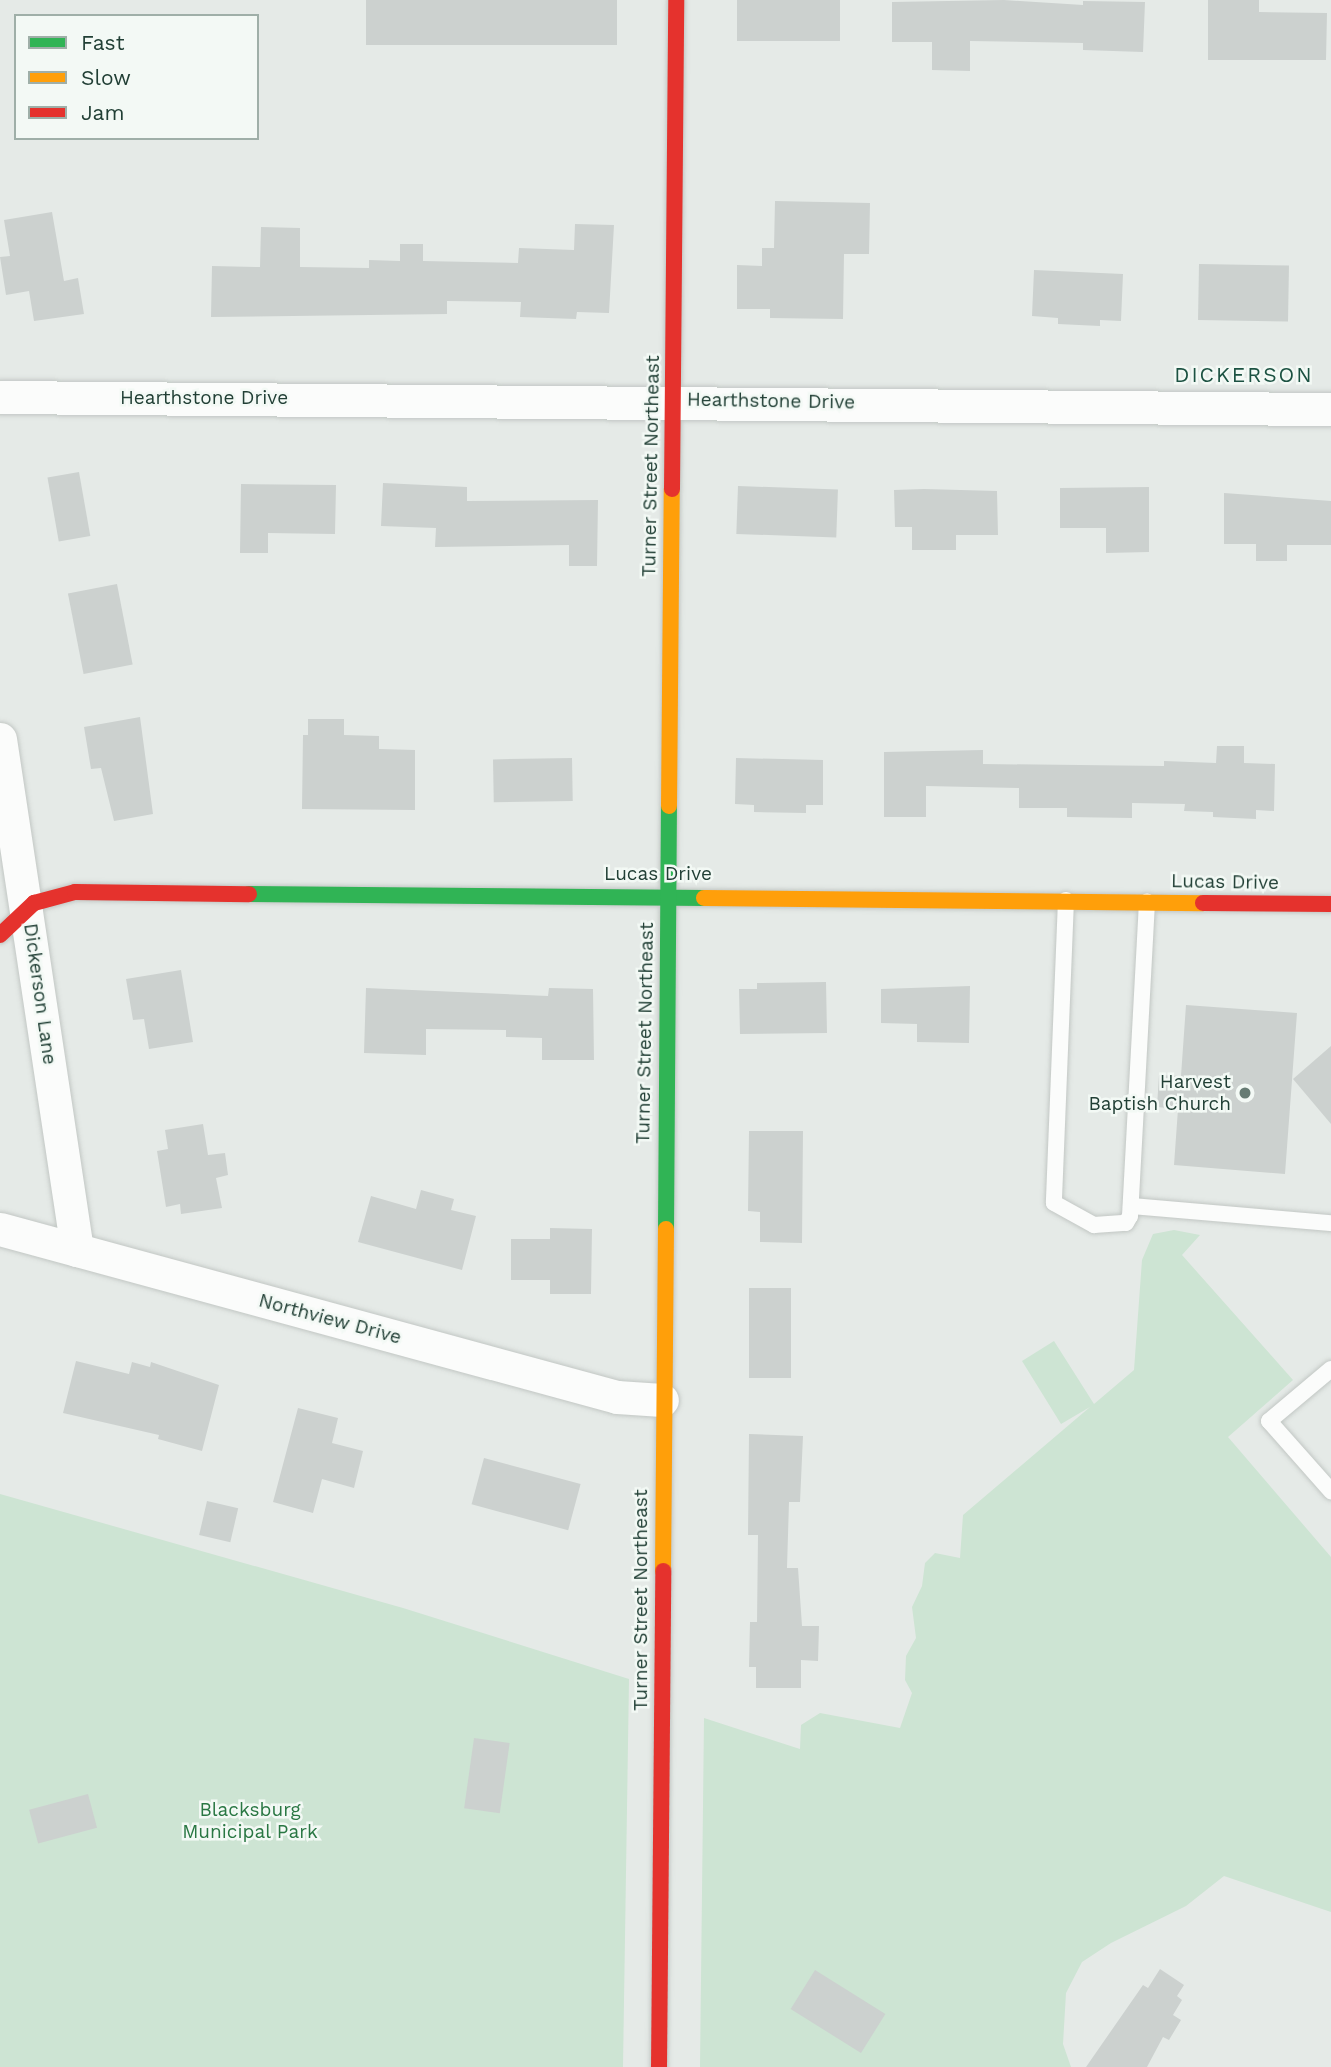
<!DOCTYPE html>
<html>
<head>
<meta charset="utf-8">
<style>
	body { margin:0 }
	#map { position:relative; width:1331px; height:2067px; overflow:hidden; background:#e5eae7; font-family:"Work Sans",sans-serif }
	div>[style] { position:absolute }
	.green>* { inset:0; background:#cde4d3 }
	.building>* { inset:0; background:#ccd1cf; transform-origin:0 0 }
	.roads { filter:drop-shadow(0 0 2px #c2c7c4) drop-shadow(0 0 2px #c2c7c4) }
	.lane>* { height:16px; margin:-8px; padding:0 8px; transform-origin:8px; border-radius:8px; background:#fbfcfb }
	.street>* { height:33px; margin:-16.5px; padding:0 16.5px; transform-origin:16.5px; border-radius:16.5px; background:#fbfcfb }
	.fast>* { height:16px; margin:-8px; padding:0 8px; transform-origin:8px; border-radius:8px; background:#30b455 }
	.slow>* { height:16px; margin:-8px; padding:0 8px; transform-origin:8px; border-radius:8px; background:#ff9f0a }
	.jam>* { height:16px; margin:-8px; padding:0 8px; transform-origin:8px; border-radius:8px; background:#e5322d }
	.dots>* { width:19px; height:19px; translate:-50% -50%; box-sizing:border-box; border:4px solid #f3f9f5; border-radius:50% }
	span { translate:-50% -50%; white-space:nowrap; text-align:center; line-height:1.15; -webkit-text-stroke:5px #f3f9f5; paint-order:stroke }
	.street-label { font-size:19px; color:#213f35 }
	.poi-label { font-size:19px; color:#213f35 }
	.right { translate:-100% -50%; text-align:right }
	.park-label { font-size:19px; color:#297743 }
	.neighbourhood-label { font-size:21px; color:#1c5242; letter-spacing:2px }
	.legend { position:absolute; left:14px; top:14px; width:245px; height:126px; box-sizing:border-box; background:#f3f9f5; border:2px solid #9fafa8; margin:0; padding:9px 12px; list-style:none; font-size:21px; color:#213f35 }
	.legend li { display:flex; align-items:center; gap:14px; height:35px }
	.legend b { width:35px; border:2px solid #9fafa8 }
</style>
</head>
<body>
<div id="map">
	<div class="green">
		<i style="clip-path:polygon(1174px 1230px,1200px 1235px,1182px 1255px,1293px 1380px,1228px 1437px,1331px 1557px,1331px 1912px,1224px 1876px,1186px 1906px,1111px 1943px,1082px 1962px,1066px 1993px,1063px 2044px,1071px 2067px,700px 2067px,704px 1718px,800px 1749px,801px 1725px,820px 1713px,900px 1728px,912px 1693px,905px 1680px,906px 1656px,916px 1638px,912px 1607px,922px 1586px,925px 1563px,935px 1553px,960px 1558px,963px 1515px,1090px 1407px,1061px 1424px,1022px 1361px,1054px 1341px,1094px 1404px,1134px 1370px,1142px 1260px,1153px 1234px)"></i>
		<i style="clip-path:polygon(0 1494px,403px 1608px,629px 1679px,623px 2067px,0 2067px)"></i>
	</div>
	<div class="building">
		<i style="left:366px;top:0;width:251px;height:45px"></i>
		<i style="left:737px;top:0;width:103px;height:41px"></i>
		<i style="clip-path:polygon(1004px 0,1083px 5px,1083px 1px,1145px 2px,1143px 52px,1083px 50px,1083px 43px,970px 41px,970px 71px,932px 70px,932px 42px,892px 42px,892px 2px)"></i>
		<i style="clip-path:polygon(1208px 0,1259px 0,1259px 12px,1327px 13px,1326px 60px,1208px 60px)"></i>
		<i style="clip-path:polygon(775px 201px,870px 203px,869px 254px,844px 254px,843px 319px,770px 318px,770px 309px,737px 309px,737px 265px,762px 266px,762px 248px,774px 248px)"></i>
		<i style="clip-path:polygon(52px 212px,64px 281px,78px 278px,84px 314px,34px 321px,29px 291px,6px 295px,0 257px,10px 256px,4px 220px)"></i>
		<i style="clip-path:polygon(575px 224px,614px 225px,609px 313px,577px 312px,576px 319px,520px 317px,521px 302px,447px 301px,447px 314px,211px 317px,212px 266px,260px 267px,261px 227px,300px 228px,300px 267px,369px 268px,369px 260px,400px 261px,400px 244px,423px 244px,423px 261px,518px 263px,519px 248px,574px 250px)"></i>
		<i style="left:1199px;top:264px;width:90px;height:56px;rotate:1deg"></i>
		<i style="clip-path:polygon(1034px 270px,1123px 274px,1121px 321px,1100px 320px,1100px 326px,1058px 324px,1058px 318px,1032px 316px)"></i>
		<i style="left:79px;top:472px;width:65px;height:32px;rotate:80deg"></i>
		<i style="clip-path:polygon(383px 483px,467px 487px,467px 501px,598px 500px,597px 566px,569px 566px,569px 545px,435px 547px,436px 528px,381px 526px)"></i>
		<i style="clip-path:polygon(241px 484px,336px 485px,335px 534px,268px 533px,268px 553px,240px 553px)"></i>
		<i style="left:738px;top:486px;width:100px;height:48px;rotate:2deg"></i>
		<i style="clip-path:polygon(1149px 487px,1149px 552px,1106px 553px,1106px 528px,1060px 528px,1060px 488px)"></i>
		<i style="clip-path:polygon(924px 489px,997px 491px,998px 535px,956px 535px,956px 550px,912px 550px,912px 527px,895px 527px,894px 490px)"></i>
		<i style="clip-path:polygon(1224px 493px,1331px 501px,1331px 545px,1287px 545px,1287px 561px,1256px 561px,1256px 544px,1224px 544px)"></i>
		<i style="left:117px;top:584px;width:82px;height:50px;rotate:79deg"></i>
		<i style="clip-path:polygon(140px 717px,153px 814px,114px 821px,101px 768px,91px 769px,84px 727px)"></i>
		<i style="clip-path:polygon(308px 719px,344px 719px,344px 735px,379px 736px,379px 749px,415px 750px,415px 810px,302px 809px,303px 735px,308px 735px)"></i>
		<i style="clip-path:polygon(1217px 746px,1244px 746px,1244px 763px,1275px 764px,1274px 811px,1256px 810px,1256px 819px,1213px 817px,1213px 812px,1184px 811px,1185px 804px,1132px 803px,1132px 818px,1067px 817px,1067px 808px,1019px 808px,1019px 788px,926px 786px,926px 817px,884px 817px,884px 752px,983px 750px,983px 764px,1164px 766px,1164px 761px,1216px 763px)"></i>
		<i style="left:572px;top:758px;width:43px;height:79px;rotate:89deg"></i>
		<i style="clip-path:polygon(736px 758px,823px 760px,823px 805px,806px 805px,806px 813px,754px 812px,754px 805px,735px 804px)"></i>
		<i style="clip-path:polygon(181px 970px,193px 1042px,149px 1049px,144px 1019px,133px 1020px,126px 979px)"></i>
		<i style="clip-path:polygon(826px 982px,827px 1033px,740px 1034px,739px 989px,757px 989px,757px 983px)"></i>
		<i style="clip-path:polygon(970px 986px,969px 1043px,917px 1042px,917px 1024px,881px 1023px,881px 989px)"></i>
		<i style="clip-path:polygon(366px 988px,548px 996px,549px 988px,593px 989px,594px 1060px,542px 1060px,542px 1038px,506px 1037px,506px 1030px,426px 1029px,426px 1055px,364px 1053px)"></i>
		<i style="clip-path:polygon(1186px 1005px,1297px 1013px,1285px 1174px,1174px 1165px,1178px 1109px,1157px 1107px,1159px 1075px,1181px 1076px)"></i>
		<i style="clip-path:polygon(1331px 1046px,1331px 1124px,1293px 1079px)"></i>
		<i style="clip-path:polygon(203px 1124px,208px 1155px,225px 1153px,228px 1175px,216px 1178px,222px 1208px,181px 1214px,180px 1204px,166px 1207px,157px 1151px,168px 1149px,165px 1130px)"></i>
		<i style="clip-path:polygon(749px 1131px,803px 1131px,802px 1243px,760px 1242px,760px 1212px,748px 1211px)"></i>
		<i style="clip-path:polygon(421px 1190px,454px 1199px,451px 1210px,476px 1216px,462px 1270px,358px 1242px,371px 1196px,416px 1209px)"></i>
		<i style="clip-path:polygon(550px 1228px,592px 1229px,591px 1294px,550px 1294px,550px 1280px,511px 1280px,511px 1239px,550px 1239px)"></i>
		<i style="left:749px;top:1288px;width:42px;height:90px"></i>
		<i style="clip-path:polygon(76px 1361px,129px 1374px,132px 1362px,150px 1367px,151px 1362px,219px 1385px,202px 1451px,158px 1439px,159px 1435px,63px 1413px)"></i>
		<i style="clip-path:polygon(298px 1408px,338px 1418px,332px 1443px,363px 1451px,354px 1488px,322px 1479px,313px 1513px,273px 1502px)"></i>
		<i style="clip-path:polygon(749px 1434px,803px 1436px,800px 1502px,789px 1502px,787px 1568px,798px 1568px,802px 1626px,819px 1626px,818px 1661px,801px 1660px,801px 1688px,756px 1688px,756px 1667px,749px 1667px,750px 1622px,757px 1622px,758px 1535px,748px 1535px)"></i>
		<i style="left:484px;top:1458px;width:100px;height:48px;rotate:15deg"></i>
		<i style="left:207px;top:1501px;width:32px;height:35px;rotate:13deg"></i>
		<i style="left:474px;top:1738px;width:36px;height:71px;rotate:8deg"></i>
		<i style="left:88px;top:1794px;width:35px;height:61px;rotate:75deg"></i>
		<i style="clip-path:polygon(1160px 1969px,1184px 1985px,1177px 1996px,1182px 2000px,1173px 2015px,1181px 2020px,1169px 2040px,1163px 2037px,1147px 2067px,1086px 2067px,1143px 1985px,1148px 1988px)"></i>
		<i style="left:815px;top:1970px;width:83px;height:46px;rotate:32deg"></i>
	</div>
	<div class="roads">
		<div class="lane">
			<i style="left:1066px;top:900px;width:303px;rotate:92.3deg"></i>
			<i style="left:1054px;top:1203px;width:46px;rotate:28.8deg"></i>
			<i style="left:1094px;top:1225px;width:32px;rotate:-4deg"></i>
			<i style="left:1126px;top:1223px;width:8px;rotate:-60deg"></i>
			<i style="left:1130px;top:1216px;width:315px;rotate:-86.9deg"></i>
			<i style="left:1131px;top:1206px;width:201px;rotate:4.9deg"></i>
			<i style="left:1331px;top:1369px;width:81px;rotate:140deg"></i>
			<i style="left:1269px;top:1421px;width:94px;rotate:48.5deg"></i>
		</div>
		<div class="street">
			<i style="left:0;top:397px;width:1331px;rotate:0.52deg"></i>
			<i style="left:0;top:739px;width:517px;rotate:81.43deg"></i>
			<i style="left:0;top:1229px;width:639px;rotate:15.23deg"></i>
			<i style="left:617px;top:1397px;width:45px;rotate:3.8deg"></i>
		</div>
		<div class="fast">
			<i style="left:249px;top:894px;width:455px;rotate:0.5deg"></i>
			<i style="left:666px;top:1229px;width:423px;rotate:-89.6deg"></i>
		</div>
		<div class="slow">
			<i style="left:669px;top:806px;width:317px;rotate:-89.5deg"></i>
			<i style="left:704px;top:898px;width:499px;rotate:0.6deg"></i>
			<i style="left:663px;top:1571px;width:342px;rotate:-89.5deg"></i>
		</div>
		<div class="jam">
			<i style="left:672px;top:489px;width:489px;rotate:-89.5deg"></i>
			<i style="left:1203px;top:903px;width:128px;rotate:0.4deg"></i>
			<i style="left:0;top:935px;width:47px;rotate:-43.3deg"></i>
			<i style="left:34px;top:903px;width:42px;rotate:-15deg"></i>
			<i style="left:75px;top:892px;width:174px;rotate:0.7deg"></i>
			<i style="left:659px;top:2067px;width:496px;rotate:-89.5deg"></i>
		</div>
	</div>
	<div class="dots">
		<i style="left:1245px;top:1093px;background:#667b73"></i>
	</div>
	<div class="street-label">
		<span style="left:204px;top:398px">Hearthstone Drive</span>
		<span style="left:771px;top:401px;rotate:1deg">Hearthstone Drive</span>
		<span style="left:651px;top:466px;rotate:-89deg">Turner Street Northeast</span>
		<span style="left:658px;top:874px">Lucas Drive</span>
		<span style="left:1225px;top:882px;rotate:1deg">Lucas Drive</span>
		<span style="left:40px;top:994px;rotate:82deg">Dickerson Lane</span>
		<span style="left:645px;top:1033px;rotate:-89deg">Turner Street Northeast</span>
		<span style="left:330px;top:1319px;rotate:15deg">Northview Drive</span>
		<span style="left:641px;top:1600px;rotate:-90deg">Turner Street Northeast</span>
	</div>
	<div class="poi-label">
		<span class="right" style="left:1231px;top:1093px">Harvest<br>Baptish Church</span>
	</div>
	<div class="park-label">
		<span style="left:250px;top:1821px">Blacksburg<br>Municipal Park</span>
	</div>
	<div class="neighbourhood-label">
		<span style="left:1244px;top:375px">DICKERSON</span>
	</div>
	<ul class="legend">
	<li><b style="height:9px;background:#30b455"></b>Fast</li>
	<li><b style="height:9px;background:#ff9f0a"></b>Slow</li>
	<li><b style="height:9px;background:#e5322d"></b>Jam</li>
	</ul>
</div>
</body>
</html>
